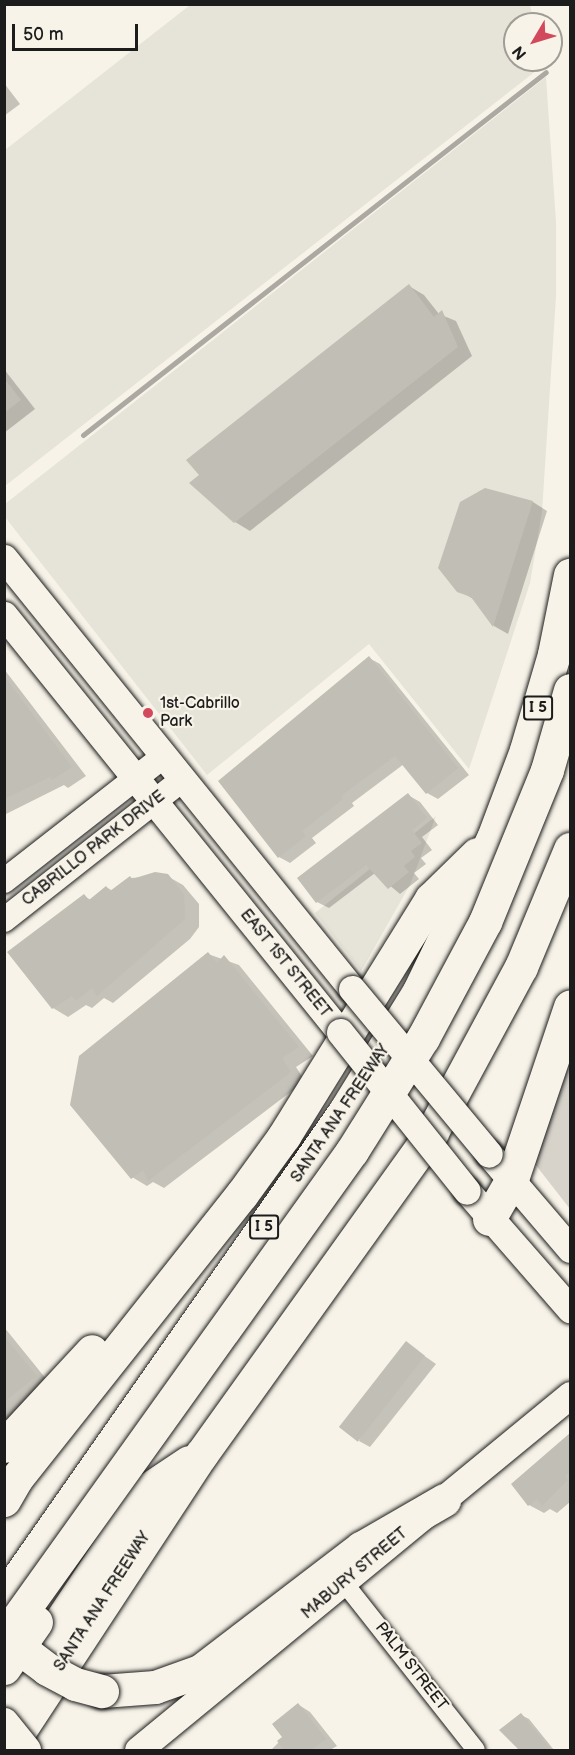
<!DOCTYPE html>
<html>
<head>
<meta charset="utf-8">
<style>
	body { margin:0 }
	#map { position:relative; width:575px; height:1755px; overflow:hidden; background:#f7f3e8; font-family:"Balsamiq Sans",sans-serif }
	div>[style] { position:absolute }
	.built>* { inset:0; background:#e6e3d9 }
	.green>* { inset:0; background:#d7d3cb }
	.shadow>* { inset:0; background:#0003 }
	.stream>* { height:5px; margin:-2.5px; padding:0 2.5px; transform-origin:2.5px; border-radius:2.5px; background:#aca9a2 }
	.building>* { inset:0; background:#c0beb5; transform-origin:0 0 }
	.roads { filter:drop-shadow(0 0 2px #1c1c1c) drop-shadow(0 0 2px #1c1c1c) }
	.minor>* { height:18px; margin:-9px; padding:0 9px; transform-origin:9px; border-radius:9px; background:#f7f3e8 }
	.tertiary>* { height:24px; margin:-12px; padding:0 12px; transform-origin:12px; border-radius:12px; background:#f7f3e8 }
	.secondary>* { height:27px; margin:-13.5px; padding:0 13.5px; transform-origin:13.5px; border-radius:13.5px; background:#f7f3e8 }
	.motorway>* { height:33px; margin:-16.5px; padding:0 16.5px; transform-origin:16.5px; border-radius:16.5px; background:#f7f3e8 }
	.bridges { filter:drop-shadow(0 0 2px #1c1c1c) drop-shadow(0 0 2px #1c1c1c) }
	.secondary-bridge>* { height:27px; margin:-13.5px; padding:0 13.5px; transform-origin:13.5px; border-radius:13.5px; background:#f7f3e8 }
	.primary-bridge>* { height:30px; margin:-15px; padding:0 15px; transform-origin:15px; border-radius:15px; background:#f7f3e8 }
	.motorway-bridge>* { height:33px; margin:-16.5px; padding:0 16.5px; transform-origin:16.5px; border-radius:16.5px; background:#f7f3e8 }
	.dots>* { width:16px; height:16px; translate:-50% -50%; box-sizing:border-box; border:3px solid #f7f3e8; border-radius:50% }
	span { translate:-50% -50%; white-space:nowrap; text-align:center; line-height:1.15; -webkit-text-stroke:4.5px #f7f3e8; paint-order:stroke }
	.shield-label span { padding:2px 4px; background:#f7f3e8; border:2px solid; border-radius:4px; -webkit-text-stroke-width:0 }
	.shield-label { font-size:15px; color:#1c1c1c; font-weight:700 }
	.poi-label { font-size:16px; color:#1c1c1c }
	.left { translate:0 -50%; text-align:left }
	.street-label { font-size:16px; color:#1c1c1c }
	.frame { position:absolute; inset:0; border:6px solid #1c1c1c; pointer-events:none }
	.north { position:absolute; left:503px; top:12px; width:60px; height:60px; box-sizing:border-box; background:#f7f3e8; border:2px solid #9f9d96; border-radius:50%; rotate:232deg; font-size:16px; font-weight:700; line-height:24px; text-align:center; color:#1c1c1c }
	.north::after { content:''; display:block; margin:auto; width:21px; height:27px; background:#d1495b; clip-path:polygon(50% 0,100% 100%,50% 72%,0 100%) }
	.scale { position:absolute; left:12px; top:24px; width:126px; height:27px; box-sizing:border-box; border:3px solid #1c1c1c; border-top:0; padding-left:8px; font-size:18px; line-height:21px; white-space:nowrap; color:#1c1c1c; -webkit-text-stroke:4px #f7f3e8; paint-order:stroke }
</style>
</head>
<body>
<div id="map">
	<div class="built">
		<i style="clip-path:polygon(190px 5px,530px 5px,534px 24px,515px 24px,515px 60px,540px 60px,541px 67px,5px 486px,5px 150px)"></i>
		<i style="clip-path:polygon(546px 77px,556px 222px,556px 296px,542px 512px,530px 583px,469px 769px,369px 644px,207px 775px,5px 517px,5px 504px)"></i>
		<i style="clip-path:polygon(436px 816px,410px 885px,361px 971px,315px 913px)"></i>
	</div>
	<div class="green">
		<i style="clip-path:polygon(570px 1045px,570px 1209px,535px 1164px)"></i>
	</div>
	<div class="shadow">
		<i style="clip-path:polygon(4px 83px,20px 104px,4px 116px)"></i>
		<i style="clip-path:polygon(409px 286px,424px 295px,439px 314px,456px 321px,472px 356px,250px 531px,235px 522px,201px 475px)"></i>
		<i style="clip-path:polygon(4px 369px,35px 409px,4px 433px)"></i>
		<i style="clip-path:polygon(485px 490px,533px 502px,547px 511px,508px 634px,494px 626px,475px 600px,458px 590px)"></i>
		<i style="clip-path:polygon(369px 658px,380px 664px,469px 775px,438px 799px,427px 793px,404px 764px,352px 803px,354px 806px,312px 838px,316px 843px,290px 863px,279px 857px)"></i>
		<i style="clip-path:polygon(4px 669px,86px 776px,68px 788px,64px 785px,4px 815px)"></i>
		<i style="clip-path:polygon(408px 795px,420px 802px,438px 825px,422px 837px,432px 850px,421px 858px,426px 864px,414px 873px,419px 879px,400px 894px,375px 873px,329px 908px,317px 902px)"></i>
		<i style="clip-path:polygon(167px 876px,183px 885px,199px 904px,199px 927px,190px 939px,113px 1003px,104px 998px,92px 1008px,86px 1005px,68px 1017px,53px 1008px,84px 896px,91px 900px,106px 887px,113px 891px,130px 878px)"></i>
		<i style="clip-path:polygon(208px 954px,239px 965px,313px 1056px,296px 1067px,305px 1081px,164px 1188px,153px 1182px,147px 1186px,132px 1177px)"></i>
		<i style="clip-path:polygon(4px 1327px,51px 1385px,4px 1422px)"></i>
		<i style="clip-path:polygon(406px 1343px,436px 1364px,370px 1447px,359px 1441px)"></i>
		<i style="clip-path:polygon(570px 1436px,570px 1502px,557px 1513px,550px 1509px,544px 1513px,529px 1505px,513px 1484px)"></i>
		<i style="clip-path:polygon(299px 1705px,310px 1712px,337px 1746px,330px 1750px,271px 1750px,284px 1737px)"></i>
		<i style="clip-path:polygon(521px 1715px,529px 1719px,554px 1750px,520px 1750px,501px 1730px)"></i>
	</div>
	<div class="stream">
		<i style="left:83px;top:435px;width:588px;rotate:-38.1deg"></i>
	</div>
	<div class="building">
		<i style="clip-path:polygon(409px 284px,434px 317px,442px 310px,458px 347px,234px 523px,189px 483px,199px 475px,186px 460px)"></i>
		<i style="clip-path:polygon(4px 378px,21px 400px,4px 413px)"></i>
		<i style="clip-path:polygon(485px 488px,533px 501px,493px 627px,471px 597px,457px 592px,438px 568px,460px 502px)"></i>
		<i style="clip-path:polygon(369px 656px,458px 768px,426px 794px,395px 756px,341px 796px,343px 799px,302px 831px,306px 836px,278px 858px,218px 781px)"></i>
		<i style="clip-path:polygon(4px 676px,72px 767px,52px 780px,50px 777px,4px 799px)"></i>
		<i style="clip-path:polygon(408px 793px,427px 818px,412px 830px,422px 843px,411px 851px,415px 857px,404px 866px,409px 872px,388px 889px,366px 865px,316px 903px,297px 878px)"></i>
		<i style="clip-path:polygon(155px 872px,168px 874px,184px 894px,185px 919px,97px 996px,92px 988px,76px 1001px,72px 996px,52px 1009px,7px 952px,84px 894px,89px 900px,106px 886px,110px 891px,130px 876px,132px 879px)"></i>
		<i style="clip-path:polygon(208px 952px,217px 963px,224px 955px,299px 1047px,282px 1058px,291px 1072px,148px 1181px,143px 1170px,131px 1179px,70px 1105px,79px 1056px)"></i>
		<i style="clip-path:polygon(4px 1336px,37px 1376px,4px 1402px)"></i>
		<i style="left:406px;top:1341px;width:24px;height:109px;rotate:38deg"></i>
		<i style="clip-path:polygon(570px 1433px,570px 1472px,565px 1476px,568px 1480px,542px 1506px,537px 1499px,528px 1506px,511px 1484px)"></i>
		<i style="clip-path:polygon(298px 1703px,326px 1739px,311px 1750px,284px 1750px,277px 1741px,282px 1737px,272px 1724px)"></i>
		<i style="clip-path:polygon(521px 1713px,551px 1750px,519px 1750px,499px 1730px)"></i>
	</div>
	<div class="roads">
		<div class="minor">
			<i style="left:345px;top:1584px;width:211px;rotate:51.7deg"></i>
		</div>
		<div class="tertiary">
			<i style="left:4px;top:881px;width:203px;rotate:-38deg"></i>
			<i style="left:4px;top:920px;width:228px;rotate:-38.2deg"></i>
		</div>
		<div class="secondary">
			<i style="left:4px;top:558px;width:554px;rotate:51.08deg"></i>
			<i style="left:4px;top:615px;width:536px;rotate:51.14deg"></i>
			<i style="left:489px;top:1154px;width:125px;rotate:49.5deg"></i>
			<i style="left:467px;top:1191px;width:157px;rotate:48.9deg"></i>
			<i style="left:138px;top:1750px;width:559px;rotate:-39.41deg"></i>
		</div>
		<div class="motorway">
			<i style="left:489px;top:1219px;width:46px;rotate:-60.1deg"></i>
			<i style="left:512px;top:1179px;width:182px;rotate:-71.4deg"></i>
			<i style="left:4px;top:1446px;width:129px;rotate:-47.2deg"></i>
			<i style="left:4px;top:1500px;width:24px;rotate:-60deg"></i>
			<i style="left:16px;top:1479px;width:364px;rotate:-51.6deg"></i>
			<i style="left:242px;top:1194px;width:72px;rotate:-54.1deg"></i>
			<i style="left:284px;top:1136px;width:279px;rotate:-58.2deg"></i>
			<i style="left:431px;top:899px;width:64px;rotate:-44.4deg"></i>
			<i style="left:4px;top:1598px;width:595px;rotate:-55deg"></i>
			<i style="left:345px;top:1111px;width:141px;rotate:-58.3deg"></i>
			<i style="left:419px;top:991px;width:170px;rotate:-64.2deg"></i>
			<i style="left:493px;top:838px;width:94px;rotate:-69.4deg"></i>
			<i style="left:526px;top:750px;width:100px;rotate:-73.7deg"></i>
			<i style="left:554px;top:654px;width:81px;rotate:-78.6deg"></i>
			<i style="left:102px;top:1691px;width:53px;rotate:-4.3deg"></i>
			<i style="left:155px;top:1687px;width:48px;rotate:-19.6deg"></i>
			<i style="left:200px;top:1671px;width:203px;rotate:-37.4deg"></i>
			<i style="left:361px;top:1548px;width:96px;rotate:-30deg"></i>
			<i style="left:4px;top:1706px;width:259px;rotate:-56.5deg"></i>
			<i style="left:147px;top:1490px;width:50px;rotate:-33.7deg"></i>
			<i style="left:7px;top:1750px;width:353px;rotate:-56.7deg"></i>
			<i style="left:201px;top:1455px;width:397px;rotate:-54.4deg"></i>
			<i style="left:432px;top:1132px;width:187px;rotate:-61.7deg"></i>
			<i style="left:521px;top:967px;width:128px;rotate:-67.4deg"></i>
		</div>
	</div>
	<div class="bridges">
		<div class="secondary-bridge">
			<i style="left:352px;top:989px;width:214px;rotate:50.3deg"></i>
			<i style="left:340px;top:1032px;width:203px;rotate:51.4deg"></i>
		</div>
		<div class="primary-bridge">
			<i style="left:4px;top:1723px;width:35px;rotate:51deg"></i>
		</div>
		<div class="motorway-bridge">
			<i style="left:9px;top:1629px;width:25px;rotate:58deg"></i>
			<i style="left:22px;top:1650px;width:31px;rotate:37deg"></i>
			<i style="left:47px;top:1669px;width:32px;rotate:28deg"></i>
			<i style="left:75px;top:1684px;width:28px;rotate:15deg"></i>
			<i style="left:4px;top:1637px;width:598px;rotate:-54.4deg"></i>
			<i style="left:352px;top:1151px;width:133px;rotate:-57.9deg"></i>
			<i style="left:423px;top:1038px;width:132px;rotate:-61.9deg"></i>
			<i style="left:485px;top:922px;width:164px;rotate:-67.8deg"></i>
			<i style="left:547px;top:770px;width:83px;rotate:-74deg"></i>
			<i style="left:4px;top:1668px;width:56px;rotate:-55.2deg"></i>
		</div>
	</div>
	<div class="dots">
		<i style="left:148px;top:713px;background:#d1495b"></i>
	</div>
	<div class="shield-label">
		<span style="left:538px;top:708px">I 5</span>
		<span style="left:264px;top:1227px">I 5</span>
	</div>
	<div class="poi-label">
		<span class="left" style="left:160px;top:713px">1st-Cabrillo<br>Park</span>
	</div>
	<div class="street-label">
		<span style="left:94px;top:849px;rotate:-38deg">CABRILLO PARK DRIVE</span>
		<span style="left:285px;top:964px;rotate:51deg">EAST 1ST STREET</span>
		<span style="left:341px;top:1114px;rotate:-56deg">SANTA ANA FREEWAY</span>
		<span style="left:355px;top:1574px;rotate:-40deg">MABURY STREET</span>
		<span style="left:103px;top:1602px;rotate:-57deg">SANTA ANA FREEWAY</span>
		<span style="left:411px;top:1667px;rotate:52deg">PALM STREET</span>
	</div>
	<div class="frame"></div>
	<div class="north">N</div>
	<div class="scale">50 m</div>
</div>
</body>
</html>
